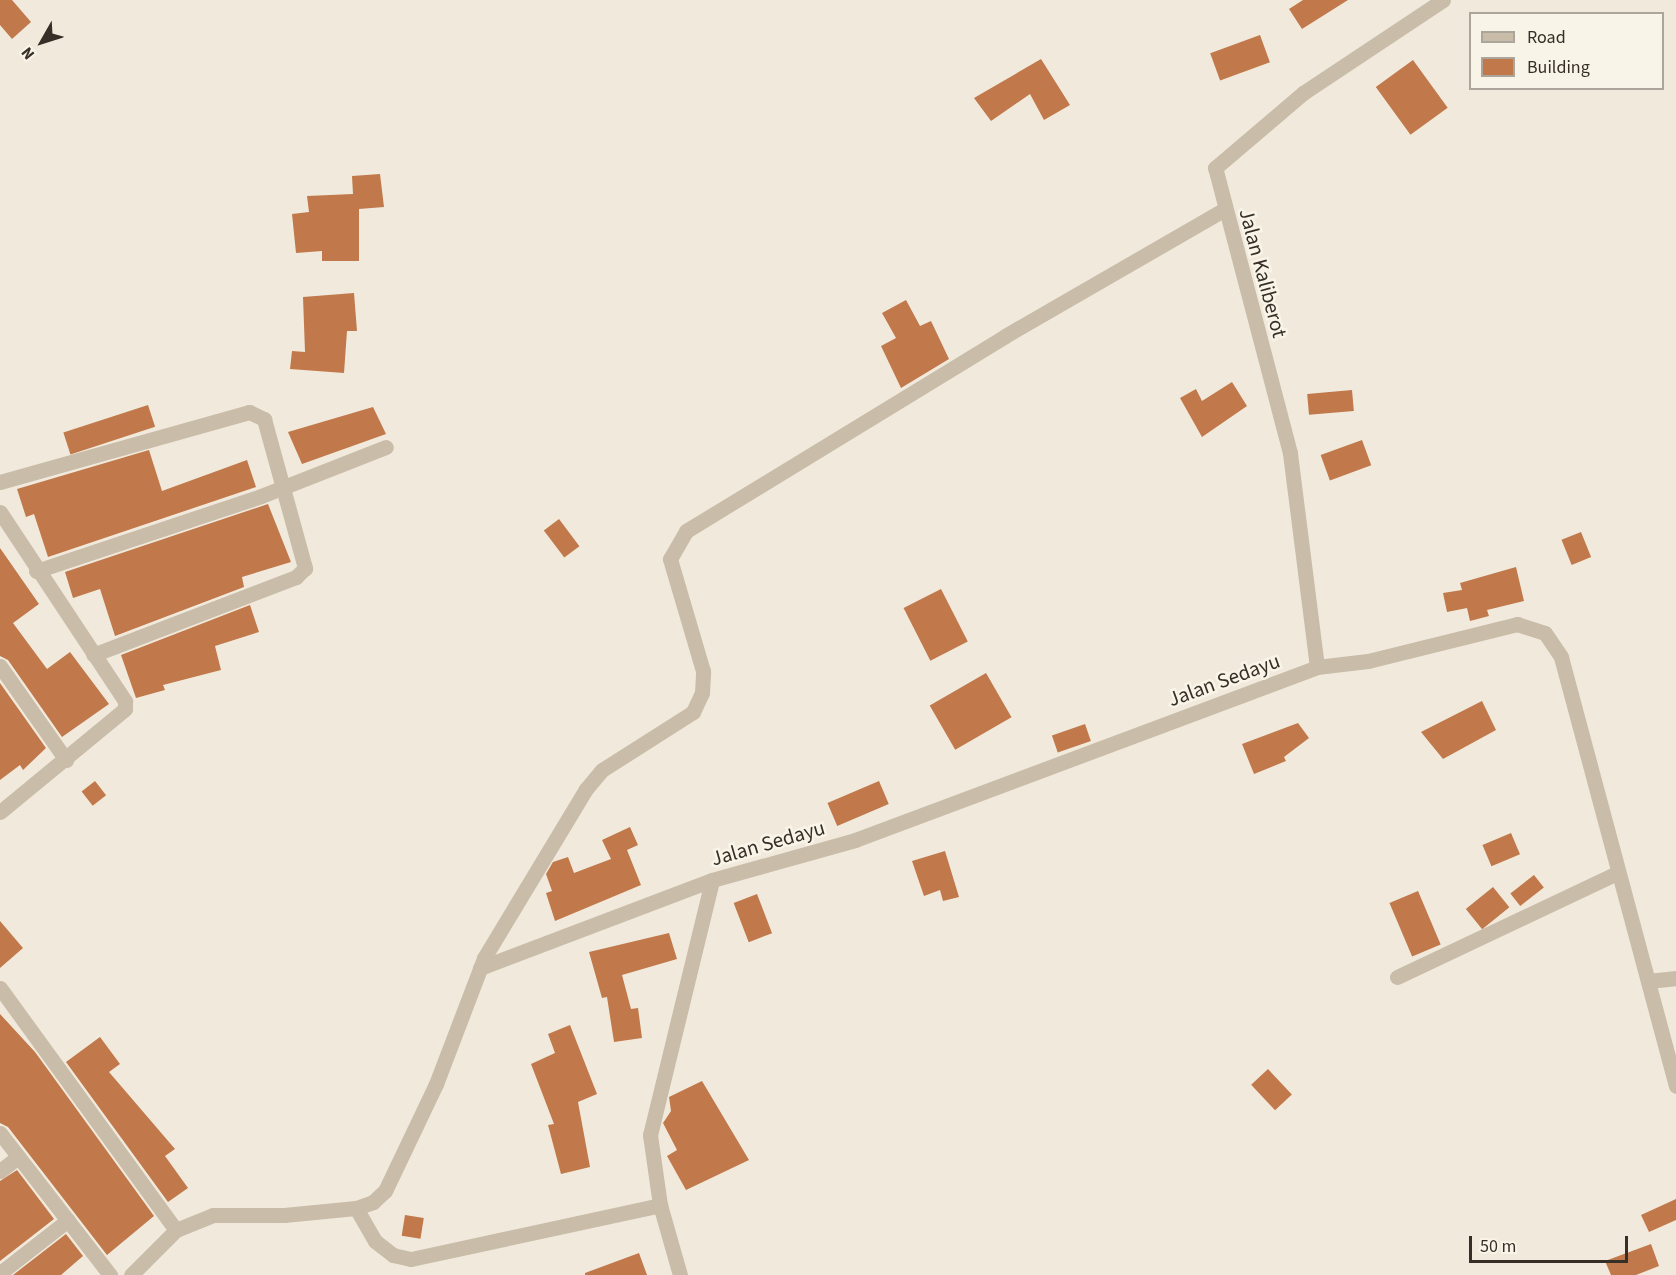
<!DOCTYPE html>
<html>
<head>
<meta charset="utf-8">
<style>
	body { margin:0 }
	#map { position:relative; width:1676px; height:1275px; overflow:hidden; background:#f1eadc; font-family:"Source Sans 3",sans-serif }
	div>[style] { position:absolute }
	.building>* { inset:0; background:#c1784a; transform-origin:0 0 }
	.minor>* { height:15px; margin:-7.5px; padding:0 7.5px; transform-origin:7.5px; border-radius:7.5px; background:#c9bca9 }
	span { translate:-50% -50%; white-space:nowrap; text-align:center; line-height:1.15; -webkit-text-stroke:5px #f9f4e8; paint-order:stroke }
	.street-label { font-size:21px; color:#362f28 }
	.legend { position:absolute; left:1469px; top:12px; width:195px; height:78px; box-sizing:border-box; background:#f9f4e8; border:2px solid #aba59b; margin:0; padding:8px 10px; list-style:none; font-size:18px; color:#362f28 }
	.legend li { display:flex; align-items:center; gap:12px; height:30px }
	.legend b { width:30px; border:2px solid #aba59b }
	.north { position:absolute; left:12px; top:12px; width:60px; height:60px; -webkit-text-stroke:4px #f9f4e8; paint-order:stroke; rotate:231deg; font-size:16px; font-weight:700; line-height:24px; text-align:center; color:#362f28 }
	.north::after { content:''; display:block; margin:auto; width:21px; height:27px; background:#362f28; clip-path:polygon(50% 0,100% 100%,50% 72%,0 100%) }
	.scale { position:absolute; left:1469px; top:1236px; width:159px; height:27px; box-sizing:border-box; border:3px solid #362f28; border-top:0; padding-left:8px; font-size:18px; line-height:21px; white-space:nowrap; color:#362f28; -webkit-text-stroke:4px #f9f4e8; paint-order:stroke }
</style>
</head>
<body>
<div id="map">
	<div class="building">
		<i style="clip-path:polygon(0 0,12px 0,31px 22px,12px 39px,0 25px)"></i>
		<i style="clip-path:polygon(1303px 0,1348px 0,1302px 29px,1289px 9px)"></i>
		<i style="left:1260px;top:35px;width:29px;height:53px;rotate:70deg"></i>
		<i style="clip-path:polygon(1041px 59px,1070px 105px,1044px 120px,1030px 94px,991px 121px,974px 98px)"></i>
		<i style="left:1413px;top:60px;width:59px;height:46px;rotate:54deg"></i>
		<i style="clip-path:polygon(380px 174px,384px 207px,359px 209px,359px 261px,322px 261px,322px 251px,296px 253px,292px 214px,309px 212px,307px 196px,353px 194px,352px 176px)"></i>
		<i style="clip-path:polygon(354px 293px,357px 331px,347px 331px,344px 373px,290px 369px,292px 351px,305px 352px,303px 297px)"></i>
		<i style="clip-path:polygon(906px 300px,920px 326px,931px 321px,949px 359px,901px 388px,881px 346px,896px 338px,882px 313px)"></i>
		<i style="clip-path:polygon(1232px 382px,1247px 406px,1202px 437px,1180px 398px,1196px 389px,1202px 401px)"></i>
		<i style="left:1352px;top:390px;width:21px;height:45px;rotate:85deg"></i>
		<i style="left:148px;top:405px;width:23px;height:89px;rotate:72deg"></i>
		<i style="clip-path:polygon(373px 407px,386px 434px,302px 464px,288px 432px)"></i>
		<i style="left:1362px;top:440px;width:27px;height:44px;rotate:70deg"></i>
		<i style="clip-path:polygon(149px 450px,162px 491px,247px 460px,256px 487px,48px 557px,34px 514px,26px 517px,17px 489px)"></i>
		<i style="clip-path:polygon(268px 504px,291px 562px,242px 577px,244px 587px,115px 636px,100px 589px,73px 598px,65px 572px)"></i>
		<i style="left:559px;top:519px;width:34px;height:19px;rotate:53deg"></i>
		<i style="left:1581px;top:532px;width:27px;height:21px;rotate:68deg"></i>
		<i style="clip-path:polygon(0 548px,39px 604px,13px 623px,47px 669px,70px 652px,109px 704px,62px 737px,8px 660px,0 656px)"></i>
		<i style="clip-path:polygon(1516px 567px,1524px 601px,1487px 610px,1489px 616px,1470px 621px,1467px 608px,1447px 612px,1443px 593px,1462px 590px,1460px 583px)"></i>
		<i style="left:941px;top:589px;width:59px;height:42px;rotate:63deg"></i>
		<i style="clip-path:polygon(250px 605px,259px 632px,215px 646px,221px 670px,163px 685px,165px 690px,136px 698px,121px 655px)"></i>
		<i style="left:986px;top:673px;width:51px;height:65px;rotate:60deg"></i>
		<i style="clip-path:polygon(0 683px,46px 748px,23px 770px,20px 765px,0 780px)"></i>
		<i style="clip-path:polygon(1482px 701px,1496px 730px,1443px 759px,1421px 732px)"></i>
		<i style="clip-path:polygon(1298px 723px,1309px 738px,1284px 757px,1286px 761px,1254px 774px,1242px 744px)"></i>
		<i style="left:1085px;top:724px;width:18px;height:35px;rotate:71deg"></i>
		<i style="left:95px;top:781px;width:18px;height:17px;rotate:52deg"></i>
		<i style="left:879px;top:781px;width:25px;height:56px;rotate:67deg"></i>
		<i style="clip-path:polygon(630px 827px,638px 845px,627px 850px,641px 885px,555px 921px,546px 893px,552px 891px,546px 874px,553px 862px,568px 857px,574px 873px,611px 859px,602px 840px)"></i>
		<i style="left:1511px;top:833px;width:23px;height:31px;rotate:67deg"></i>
		<i style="clip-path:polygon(945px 851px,959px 897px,943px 901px,940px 890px,924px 896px,912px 861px)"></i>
		<i style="left:1534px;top:875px;width:16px;height:30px;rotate:52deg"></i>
		<i style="left:1493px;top:887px;width:26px;height:35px;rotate:51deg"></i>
		<i style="left:1418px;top:891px;width:58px;height:31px;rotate:67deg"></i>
		<i style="left:757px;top:894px;width:42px;height:25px;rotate:69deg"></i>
		<i style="clip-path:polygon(0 921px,23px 948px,0 968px)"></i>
		<i style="clip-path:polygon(669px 933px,677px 959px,622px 975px,631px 1009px,638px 1008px,642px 1038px,614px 1042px,607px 997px,602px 998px,589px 952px)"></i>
		<i style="clip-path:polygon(0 1014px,35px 1052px,154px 1216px,107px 1255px,8px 1127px,0 1123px)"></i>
		<i style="clip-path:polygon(570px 1025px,597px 1094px,578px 1102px,590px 1167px,561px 1174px,548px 1125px,554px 1124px,531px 1064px,555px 1053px,548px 1034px)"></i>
		<i style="clip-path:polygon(100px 1037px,120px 1064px,109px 1072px,175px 1149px,165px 1156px,188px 1188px,168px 1202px,66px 1062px)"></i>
		<i style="left:1268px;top:1069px;width:35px;height:23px;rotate:47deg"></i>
		<i style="clip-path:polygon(702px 1081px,749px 1160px,686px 1190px,667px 1156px,677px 1150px,663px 1123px,671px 1111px,669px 1097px)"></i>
		<i style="clip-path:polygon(17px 1170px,54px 1219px,0 1261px,0 1181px)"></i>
		<i style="clip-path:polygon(1676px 1199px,1676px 1220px,1649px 1232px,1641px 1215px)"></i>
		<i style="left:405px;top:1215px;width:19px;height:21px;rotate:9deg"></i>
		<i style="clip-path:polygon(66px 1234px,83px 1256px,61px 1275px,13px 1275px)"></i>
		<i style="clip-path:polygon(1651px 1244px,1659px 1266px,1636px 1275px,1611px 1275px,1605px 1261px)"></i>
		<i style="clip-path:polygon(639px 1253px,647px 1275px,585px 1275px,585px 1273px)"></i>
	</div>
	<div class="minor">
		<i style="left:0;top:482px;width:259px;rotate:-15.7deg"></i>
		<i style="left:249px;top:412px;width:17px;rotate:25deg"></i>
		<i style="left:264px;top:419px;width:155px;rotate:74.6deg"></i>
		<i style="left:305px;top:568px;width:13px;rotate:135deg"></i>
		<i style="left:296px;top:577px;width:217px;rotate:159deg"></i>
		<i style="left:0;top:512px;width:227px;rotate:56.5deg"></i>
		<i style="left:125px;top:701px;width:8px;rotate:90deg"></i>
		<i style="left:125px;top:709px;width:162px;rotate:140.5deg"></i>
		<i style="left:36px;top:571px;width:237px;rotate:-18.4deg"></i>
		<i style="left:261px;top:496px;width:134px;rotate:-21.4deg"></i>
		<i style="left:0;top:666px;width:115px;rotate:54.9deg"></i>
		<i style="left:1317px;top:667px;width:216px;rotate:-97.2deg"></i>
		<i style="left:1290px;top:453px;width:295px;rotate:-104.7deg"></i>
		<i style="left:1215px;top:168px;width:116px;rotate:-40.4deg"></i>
		<i style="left:1303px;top:93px;width:168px;rotate:-33.6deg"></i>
		<i style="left:480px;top:968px;width:248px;rotate:-20.8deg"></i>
		<i style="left:712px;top:880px;width:148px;rotate:-15.6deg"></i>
		<i style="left:855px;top:840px;width:493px;rotate:-20.5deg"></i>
		<i style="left:1317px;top:667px;width:51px;rotate:-6.7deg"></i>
		<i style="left:1368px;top:661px;width:154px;rotate:-13.9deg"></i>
		<i style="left:1517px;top:624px;width:29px;rotate:18deg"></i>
		<i style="left:1545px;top:633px;width:29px;rotate:56deg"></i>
		<i style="left:1561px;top:657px;width:444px;rotate:75deg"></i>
		<i style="left:1397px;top:977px;width:241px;rotate:-25.3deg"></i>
		<i style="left:1648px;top:981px;width:28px;rotate:-6deg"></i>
		<i style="left:0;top:988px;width:299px;rotate:54deg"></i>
		<i style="left:0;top:1133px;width:180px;rotate:52.2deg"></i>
		<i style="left:0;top:1171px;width:23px;rotate:-38deg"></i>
		<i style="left:356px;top:1208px;width:38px;rotate:60deg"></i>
		<i style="left:375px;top:1241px;width:23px;rotate:38deg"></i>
		<i style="left:393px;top:1255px;width:18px;rotate:13deg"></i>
		<i style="left:411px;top:1259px;width:255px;rotate:-12.2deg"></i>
		<i style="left:0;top:1273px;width:86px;rotate:-37.9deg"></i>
		<i style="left:131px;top:1275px;width:64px;rotate:-45deg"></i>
		<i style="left:176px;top:1230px;width:40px;rotate:-22deg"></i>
		<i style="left:213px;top:1215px;width:71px"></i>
		<i style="left:284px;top:1215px;width:72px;rotate:-5.6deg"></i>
		<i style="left:356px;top:1208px;width:18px;rotate:-19deg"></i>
		<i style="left:373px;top:1202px;width:16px;rotate:-43deg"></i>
		<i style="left:385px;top:1191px;width:119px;rotate:-64.5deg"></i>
		<i style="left:436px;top:1084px;width:135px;rotate:-69.1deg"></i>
		<i style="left:484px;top:958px;width:197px;rotate:-58.9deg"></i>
		<i style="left:586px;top:789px;width:25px;rotate:-50deg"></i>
		<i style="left:602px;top:770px;width:108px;rotate:-32.5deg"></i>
		<i style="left:693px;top:712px;width:21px;rotate:-65deg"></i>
		<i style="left:702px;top:693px;width:22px;rotate:-87deg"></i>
		<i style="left:703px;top:671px;width:117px;rotate:-106.4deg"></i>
		<i style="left:670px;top:559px;width:32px;rotate:-60deg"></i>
		<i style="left:686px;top:531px;width:374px;rotate:-31.4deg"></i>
		<i style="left:1005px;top:336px;width:254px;rotate:-30deg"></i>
		<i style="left:680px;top:1275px;width:73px;rotate:-105.9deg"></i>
		<i style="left:660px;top:1205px;width:71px;rotate:-98.1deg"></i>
		<i style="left:650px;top:1135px;width:262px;rotate:-76.3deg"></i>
	</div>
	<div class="street-label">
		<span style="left:1263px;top:273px;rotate:75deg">Jalan Kaliberot</span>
		<span style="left:1224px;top:680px;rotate:-20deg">Jalan Sedayu</span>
		<span style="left:768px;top:843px;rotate:-16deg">Jalan Sedayu</span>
	</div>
	<ul class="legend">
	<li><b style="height:8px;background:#c9bca9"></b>Road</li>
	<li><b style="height:16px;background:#c1784a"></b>Building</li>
	</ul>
	<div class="north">N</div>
	<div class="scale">50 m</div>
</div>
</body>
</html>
